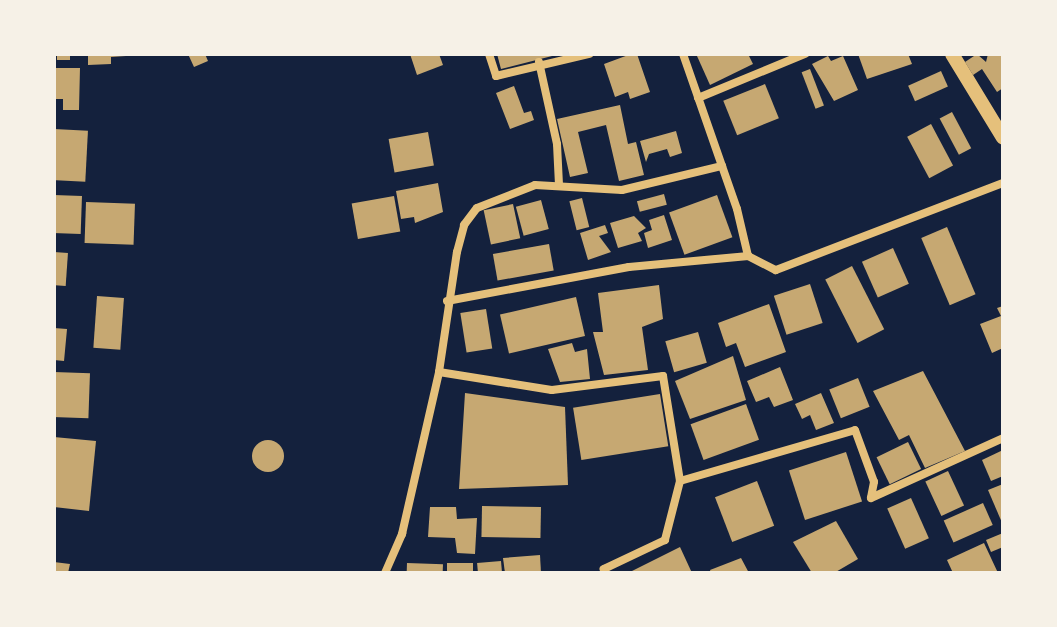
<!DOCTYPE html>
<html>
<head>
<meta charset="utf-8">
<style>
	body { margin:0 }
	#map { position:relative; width:1057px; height:627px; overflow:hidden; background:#14213d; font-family:"Fira Sans",sans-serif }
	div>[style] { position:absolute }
	.building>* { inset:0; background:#c6a872; transform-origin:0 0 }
	.round { border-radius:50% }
	.minor>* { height:8px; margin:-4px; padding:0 4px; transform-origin:4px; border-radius:4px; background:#e5c07b }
	.tertiary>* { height:14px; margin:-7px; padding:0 7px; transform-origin:7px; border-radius:7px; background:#e5c07b }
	span { translate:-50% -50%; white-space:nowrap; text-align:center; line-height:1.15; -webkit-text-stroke:8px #f6f1e7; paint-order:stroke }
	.frame { position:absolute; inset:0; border:56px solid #f6f1e7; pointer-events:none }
</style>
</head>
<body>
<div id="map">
	<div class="building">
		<i style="left:57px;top:54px;width:13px;height:6px"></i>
		<i style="clip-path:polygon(88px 54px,126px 54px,126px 56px,111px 57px,111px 64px,88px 65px)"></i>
		<i style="clip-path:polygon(188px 54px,205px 54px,208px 61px,194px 67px)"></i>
		<i style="clip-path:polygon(410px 54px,439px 54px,443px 65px,417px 75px)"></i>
		<i style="clip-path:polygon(497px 54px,556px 54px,556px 55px,501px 69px)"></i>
		<i style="clip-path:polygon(631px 54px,637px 54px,650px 92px,630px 99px,628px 92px,615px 97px,604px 64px)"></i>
		<i style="clip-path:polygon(701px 54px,748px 54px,753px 64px,710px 85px,697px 56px)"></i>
		<i style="clip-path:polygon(858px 54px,908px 54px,912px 64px,867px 79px)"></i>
		<i style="clip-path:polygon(977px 54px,986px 62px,988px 54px,1003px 54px,1003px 88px,997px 92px,982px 69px,973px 75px,965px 62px)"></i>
		<i style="clip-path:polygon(828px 56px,831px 61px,843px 56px,858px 90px,834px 101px,812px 64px)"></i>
		<i style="clip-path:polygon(55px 68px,80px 68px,79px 110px,63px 110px,63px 99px,55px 99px)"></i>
		<i style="left:810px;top:69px;width:39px;height:9px;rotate:69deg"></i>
		<i style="left:941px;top:71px;width:17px;height:36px;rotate:66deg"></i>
		<i style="left:765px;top:84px;width:37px;height:45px;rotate:68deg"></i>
		<i style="clip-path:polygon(514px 86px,524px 113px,531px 111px,534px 120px,510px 129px,496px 93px)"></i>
		<i style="clip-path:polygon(620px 105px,628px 144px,636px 142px,644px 175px,619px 181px,606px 125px,578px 132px,588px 173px,570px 177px,557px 119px)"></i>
		<i style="left:952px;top:112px;width:41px;height:14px;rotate:62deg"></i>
		<i style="left:931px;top:124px;width:47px;height:27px;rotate:62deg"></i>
		<i style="left:54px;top:129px;width:34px;height:51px;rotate:3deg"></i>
		<i style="clip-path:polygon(676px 131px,682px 153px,670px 157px,667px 149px,649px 154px,646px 162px,640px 141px)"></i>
		<i style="left:428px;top:132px;width:34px;height:40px;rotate:80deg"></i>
		<i style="clip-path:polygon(438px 183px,443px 212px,415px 223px,414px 217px,401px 219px,396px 191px)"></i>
		<i style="left:664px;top:194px;width:11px;height:28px;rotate:75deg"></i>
		<i style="left:54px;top:195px;width:28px;height:38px;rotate:2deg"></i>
		<i style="left:717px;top:195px;width:45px;height:51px;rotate:70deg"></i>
		<i style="left:394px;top:196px;width:36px;height:43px;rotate:80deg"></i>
		<i style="left:582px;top:198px;width:30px;height:13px;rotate:76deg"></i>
		<i style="left:541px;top:200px;width:30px;height:26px;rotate:75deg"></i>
		<i style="left:86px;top:202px;width:49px;height:41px;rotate:2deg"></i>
		<i style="left:513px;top:204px;width:35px;height:30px;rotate:78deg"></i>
		<i style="clip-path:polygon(664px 215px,672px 240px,648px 248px,644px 233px,652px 230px,649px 220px)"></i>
		<i style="clip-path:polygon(634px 216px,646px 228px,638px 233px,642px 241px,618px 248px,610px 223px)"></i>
		<i style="clip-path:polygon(605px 225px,608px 233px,599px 236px,611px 252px,588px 260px,580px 233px)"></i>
		<i style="left:947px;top:227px;width:73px;height:28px;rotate:67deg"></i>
		<i style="left:549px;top:244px;width:27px;height:57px;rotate:80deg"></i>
		<i style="left:893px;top:248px;width:39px;height:34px;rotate:66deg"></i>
		<i style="left:54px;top:252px;width:14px;height:33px;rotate:4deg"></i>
		<i style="left:852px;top:266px;width:71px;height:30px;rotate:63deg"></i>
		<i style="left:810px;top:284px;width:41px;height:38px;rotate:72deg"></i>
		<i style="clip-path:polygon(659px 285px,663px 319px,642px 327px,648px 370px,604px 375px,593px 332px,603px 332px,598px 293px)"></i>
		<i style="left:97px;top:296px;width:27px;height:52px;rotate:4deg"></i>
		<i style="left:576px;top:297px;width:40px;height:78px;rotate:77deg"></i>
		<i style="clip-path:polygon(769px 304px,786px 352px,745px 367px,736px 343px,726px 347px,718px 323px)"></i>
		<i style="clip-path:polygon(1003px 306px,1003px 348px,992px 353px,980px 324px,1001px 316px,997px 308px)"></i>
		<i style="left:486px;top:309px;width:40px;height:26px;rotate:81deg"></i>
		<i style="clip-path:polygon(54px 328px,67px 329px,64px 361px,54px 360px)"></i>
		<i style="left:698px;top:332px;width:32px;height:34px;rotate:74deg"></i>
		<i style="clip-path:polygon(572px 343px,575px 352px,587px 349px,590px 379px,560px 382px,548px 349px)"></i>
		<i style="clip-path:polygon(733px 356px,746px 400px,690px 419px,675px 381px)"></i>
		<i style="clip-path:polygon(780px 367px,793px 400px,774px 407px,769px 397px,756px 402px,747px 381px)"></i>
		<i style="clip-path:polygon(923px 371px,965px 451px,925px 468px,909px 435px,899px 440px,873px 391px)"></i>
		<i style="left:54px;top:372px;width:36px;height:45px;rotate:2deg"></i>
		<i style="left:858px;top:378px;width:31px;height:31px;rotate:68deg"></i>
		<i style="clip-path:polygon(465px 393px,565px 407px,568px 485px,459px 489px)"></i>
		<i style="clip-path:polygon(821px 393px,834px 423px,816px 430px,810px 415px,802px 419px,795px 404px)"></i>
		<i style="left:660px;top:394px;width:53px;height:88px;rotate:81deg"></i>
		<i style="left:746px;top:404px;width:38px;height:59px;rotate:70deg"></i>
		<i style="clip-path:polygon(54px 437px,96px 441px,89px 511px,54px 507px)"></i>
		<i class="round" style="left:252px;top:440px;width:32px;height:32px"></i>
		<i style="left:908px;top:442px;width:30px;height:35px;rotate:64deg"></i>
		<i style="clip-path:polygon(1003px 450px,1003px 476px,991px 481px,982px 460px)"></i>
		<i style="left:846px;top:452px;width:52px;height:60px;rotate:72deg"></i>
		<i style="left:948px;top:471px;width:38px;height:25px;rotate:65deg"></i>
		<i style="left:757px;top:481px;width:48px;height:45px;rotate:69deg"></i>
		<i style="clip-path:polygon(1003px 484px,1003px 525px,988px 490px)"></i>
		<i style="left:911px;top:498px;width:44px;height:26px;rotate:66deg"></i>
		<i style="left:983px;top:503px;width:24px;height:43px;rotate:66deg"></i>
		<i style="left:482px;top:506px;width:59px;height:31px;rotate:1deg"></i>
		<i style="clip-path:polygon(430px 507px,456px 507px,457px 519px,477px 518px,475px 554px,457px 553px,455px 538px,428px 537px)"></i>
		<i style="clip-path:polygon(836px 521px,858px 559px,834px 573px,812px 573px,793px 542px)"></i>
		<i style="clip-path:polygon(1003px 533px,1003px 547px,991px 552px,986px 540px)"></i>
		<i style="clip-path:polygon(984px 543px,998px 573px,953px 573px,947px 560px)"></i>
		<i style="clip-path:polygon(680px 547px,692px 573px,628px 573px)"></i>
		<i style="clip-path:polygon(540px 555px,541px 573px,505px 573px,503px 558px)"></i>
		<i style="clip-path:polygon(741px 558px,749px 573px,711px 573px,710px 570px)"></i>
		<i style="left:501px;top:561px;width:12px;height:24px;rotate:85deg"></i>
		<i style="clip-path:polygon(54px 562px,70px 564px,68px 573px,54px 573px)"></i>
		<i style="left:407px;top:563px;width:36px;height:10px;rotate:2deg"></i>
		<i style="left:447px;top:563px;width:26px;height:10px"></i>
	</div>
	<div class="minor">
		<i style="left:489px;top:54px;width:23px;rotate:72deg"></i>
		<i style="left:496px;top:76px;width:96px;rotate:-13.3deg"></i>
		<i style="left:683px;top:54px;width:164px;rotate:70.8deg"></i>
		<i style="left:737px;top:209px;width:48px;rotate:76.8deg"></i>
		<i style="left:748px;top:256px;width:31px;rotate:27deg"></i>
		<i style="left:776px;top:270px;width:243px;rotate:-21deg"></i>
		<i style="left:539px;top:62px;width:84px;rotate:77.6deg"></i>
		<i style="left:557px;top:144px;width:41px;rotate:87.2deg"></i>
		<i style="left:698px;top:98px;width:116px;rotate:-22.4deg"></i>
		<i style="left:447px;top:301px;width:185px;rotate:-10.6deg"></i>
		<i style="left:629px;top:267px;width:120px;rotate:-5.3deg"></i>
		<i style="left:439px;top:372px;width:114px;rotate:9.1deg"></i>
		<i style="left:552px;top:390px;width:112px;rotate:-7.2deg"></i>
		<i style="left:663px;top:376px;width:106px;rotate:80.8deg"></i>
		<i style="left:680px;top:481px;width:61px;rotate:104.3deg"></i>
		<i style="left:665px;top:540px;width:68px;rotate:154.6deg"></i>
		<i style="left:604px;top:569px;width:4px;rotate:63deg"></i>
		<i style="left:680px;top:481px;width:182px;rotate:-16.2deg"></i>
		<i style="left:855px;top:430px;width:55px;rotate:69.9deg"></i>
		<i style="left:874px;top:482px;width:16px;rotate:101deg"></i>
		<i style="left:871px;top:498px;width:145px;rotate:-24.4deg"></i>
		<i style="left:385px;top:573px;width:43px;rotate:-66.4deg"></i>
		<i style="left:402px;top:534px;width:166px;rotate:-77.1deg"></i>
		<i style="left:439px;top:372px;width:121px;rotate:-81.5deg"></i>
		<i style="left:457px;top:252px;width:28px;rotate:-75deg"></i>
		<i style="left:464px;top:225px;width:21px;rotate:-53deg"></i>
		<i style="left:477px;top:208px;width:62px;rotate:-21.6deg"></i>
		<i style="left:535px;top:185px;width:87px;rotate:3.3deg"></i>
		<i style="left:622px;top:190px;width:103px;rotate:-13.5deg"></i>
	</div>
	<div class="tertiary">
		<i style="left:952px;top:54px;width:98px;rotate:58.7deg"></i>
	</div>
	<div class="frame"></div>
</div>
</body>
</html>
